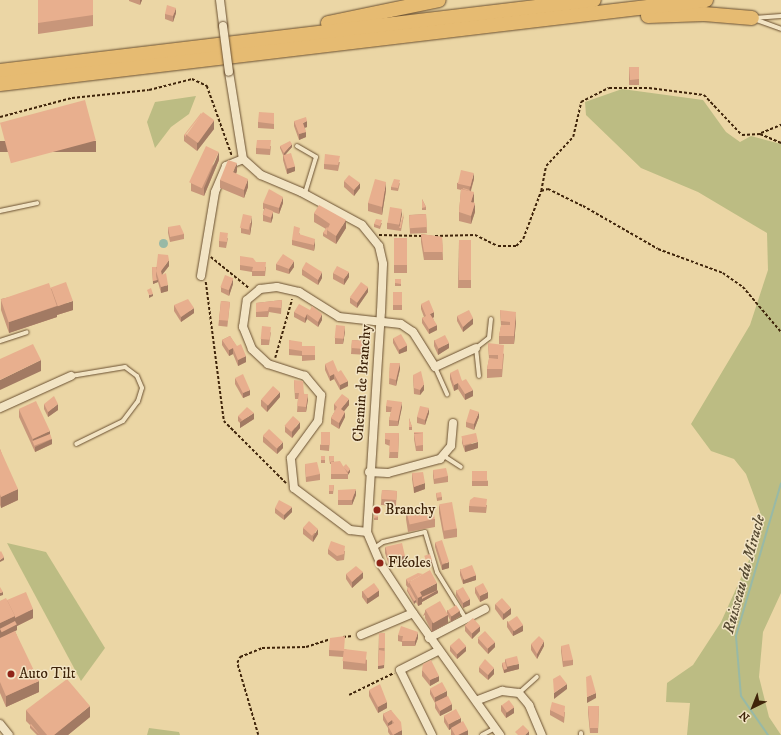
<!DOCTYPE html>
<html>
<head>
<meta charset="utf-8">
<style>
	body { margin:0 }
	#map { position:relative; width:781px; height:735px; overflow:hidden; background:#ebd6a5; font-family:"IM FELL DW Pica",serif }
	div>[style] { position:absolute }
	.green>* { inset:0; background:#bcbc83 }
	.water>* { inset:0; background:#98b9a6 }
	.round { border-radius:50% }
	.stream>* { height:2px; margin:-1px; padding:0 1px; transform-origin:1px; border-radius:1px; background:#98b9a6 }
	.path>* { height:1.5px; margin-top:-0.75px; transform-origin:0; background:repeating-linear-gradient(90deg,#3f240a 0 3px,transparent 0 5px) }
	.roads { filter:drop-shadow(0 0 1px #6a5031) drop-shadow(0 0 1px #6a5031) }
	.service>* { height:4px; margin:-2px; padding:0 2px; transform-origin:2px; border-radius:2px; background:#f2e4c4 }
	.minor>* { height:8px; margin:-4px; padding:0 4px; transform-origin:4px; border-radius:4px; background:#f2e4c4 }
	.motorway>* { height:14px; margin:-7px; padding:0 7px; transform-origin:7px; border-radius:7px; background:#e6bb72 }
	.bridges { filter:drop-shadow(0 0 1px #6a5031) drop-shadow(0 0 1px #6a5031) }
	.minor-bridge>* { height:8px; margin:-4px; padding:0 4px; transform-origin:4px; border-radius:4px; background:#f2e4c4 }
	.wall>* { inset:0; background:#c8967a; transform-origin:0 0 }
	.shaded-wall>* { inset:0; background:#a27a63; transform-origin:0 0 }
	.building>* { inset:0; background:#e8af8e; transform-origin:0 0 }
	.dots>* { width:11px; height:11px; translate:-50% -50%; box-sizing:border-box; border:2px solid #f2e4c4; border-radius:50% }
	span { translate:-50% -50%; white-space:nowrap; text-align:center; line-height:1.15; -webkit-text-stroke:3px #f2e4c4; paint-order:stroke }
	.street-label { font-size:15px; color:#3f240a }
	.poi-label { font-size:15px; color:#3f240a }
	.left { translate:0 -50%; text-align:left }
	.water-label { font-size:16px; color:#554931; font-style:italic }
	.north { position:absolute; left:733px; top:687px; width:40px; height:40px; -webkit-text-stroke:3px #f2e4c4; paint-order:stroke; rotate:223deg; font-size:11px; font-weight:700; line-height:16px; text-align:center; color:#3f240a }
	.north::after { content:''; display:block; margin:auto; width:14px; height:18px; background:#3f240a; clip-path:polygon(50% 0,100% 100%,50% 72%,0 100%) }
</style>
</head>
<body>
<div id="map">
	<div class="green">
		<i style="clip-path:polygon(622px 89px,703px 100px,726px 132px,740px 142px,751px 136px,781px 144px,781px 593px,763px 632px,759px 677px,769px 717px,781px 735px,687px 735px,690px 703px,666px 702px,667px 683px,693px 665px,721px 622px,754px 549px,760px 512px,746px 474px,734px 459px,711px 451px,691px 424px,750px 325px,768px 270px,767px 233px,698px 192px,641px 168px,586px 115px,585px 102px)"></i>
		<i style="clip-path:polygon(196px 96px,189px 114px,171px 127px,155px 148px,147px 122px,155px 102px)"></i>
		<i style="clip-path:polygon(7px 543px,46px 552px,105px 648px,81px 681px)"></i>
		<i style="clip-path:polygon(149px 728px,179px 732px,180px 735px,147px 735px)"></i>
	</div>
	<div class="water">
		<i class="round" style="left:158.5px;top:238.5px;width:9px;height:9px"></i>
	</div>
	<div class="stream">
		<i style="left:768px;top:735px;width:47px;rotate:-124.7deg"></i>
		<i style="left:741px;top:696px;width:60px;rotate:-94.8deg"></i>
		<i style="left:736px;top:636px;width:159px;rotate:-73.6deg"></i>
	</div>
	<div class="path">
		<i style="left:0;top:117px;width:74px;rotate:-14.8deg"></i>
		<i style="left:72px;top:98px;width:77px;rotate:-5.9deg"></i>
		<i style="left:149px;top:90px;width:44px;rotate:-14.3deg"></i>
		<i style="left:192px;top:79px;width:17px;rotate:25deg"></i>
		<i style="left:207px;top:86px;width:74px;rotate:70.3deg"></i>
		<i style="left:761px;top:133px;width:22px;rotate:-22deg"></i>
		<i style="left:541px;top:191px;width:7px;rotate:-16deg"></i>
		<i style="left:548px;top:189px;width:39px;rotate:26deg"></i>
		<i style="left:583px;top:206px;width:86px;rotate:29.8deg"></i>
		<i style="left:658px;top:249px;width:69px;rotate:20.3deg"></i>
		<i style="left:723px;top:273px;width:24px;rotate:35deg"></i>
		<i style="left:743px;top:287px;width:59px;rotate:49.8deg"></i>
		<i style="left:379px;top:235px;width:42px;rotate:1.4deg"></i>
		<i style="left:435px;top:236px;width:40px;rotate:-1.4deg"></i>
		<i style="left:475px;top:235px;width:25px;rotate:26deg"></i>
		<i style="left:498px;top:246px;width:18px"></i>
		<i style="left:516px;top:246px;width:10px;rotate:-45deg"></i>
		<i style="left:523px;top:239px;width:51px;rotate:-69.4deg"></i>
		<i style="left:541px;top:191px;width:25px;rotate:-79deg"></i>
		<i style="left:546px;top:166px;width:40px;rotate:-47deg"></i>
		<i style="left:573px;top:137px;width:36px;rotate:-77deg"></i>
		<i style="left:581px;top:102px;width:31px;rotate:-27deg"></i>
		<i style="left:609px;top:88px;width:40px"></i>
		<i style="left:649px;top:88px;width:55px;rotate:7.3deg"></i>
		<i style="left:704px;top:95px;width:55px;rotate:46.5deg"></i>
		<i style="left:742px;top:135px;width:18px;rotate:-3deg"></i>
		<i style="left:760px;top:134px;width:23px;rotate:23deg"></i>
		<i style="left:211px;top:257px;width:49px;rotate:39.2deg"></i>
		<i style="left:206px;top:282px;width:140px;rotate:82.6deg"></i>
		<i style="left:224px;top:421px;width:88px;rotate:45deg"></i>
		<i style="left:275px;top:358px;width:61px;rotate:-73.9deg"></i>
		<i style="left:343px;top:637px;width:10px;rotate:-6deg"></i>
		<i style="left:349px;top:695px;width:50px;rotate:-26.1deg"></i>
		<i style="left:258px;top:735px;width:75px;rotate:-106.3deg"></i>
		<i style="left:237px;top:663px;width:7px;rotate:-63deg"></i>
		<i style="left:240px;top:657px;width:24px;rotate:-22deg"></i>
		<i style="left:262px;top:648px;width:44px;rotate:-1.3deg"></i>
		<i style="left:306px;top:647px;width:26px;rotate:-18deg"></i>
	</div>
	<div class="roads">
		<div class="service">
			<i style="left:754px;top:18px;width:27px;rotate:-4deg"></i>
			<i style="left:754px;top:19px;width:29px;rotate:20deg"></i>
			<i style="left:297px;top:146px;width:22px;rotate:30deg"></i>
			<i style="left:316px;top:157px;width:39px;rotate:107deg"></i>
			<i style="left:0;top:211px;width:38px;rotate:-12deg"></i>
			<i style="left:0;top:341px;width:28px;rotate:-18deg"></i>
			<i style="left:435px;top:367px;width:30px;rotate:66deg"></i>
			<i style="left:71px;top:376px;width:55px;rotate:-9.5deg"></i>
			<i style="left:125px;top:367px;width:15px;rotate:37deg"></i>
			<i style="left:137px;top:376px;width:13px;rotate:67deg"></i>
			<i style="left:142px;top:388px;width:14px;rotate:107deg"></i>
			<i style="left:138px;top:401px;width:25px;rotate:127deg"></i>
			<i style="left:123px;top:421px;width:52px;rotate:153.9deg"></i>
			<i style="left:479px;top:376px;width:28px;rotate:-96deg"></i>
			<i style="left:476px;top:348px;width:16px;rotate:-38deg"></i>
			<i style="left:489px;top:338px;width:19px;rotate:-84deg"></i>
			<i style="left:444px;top:456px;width:20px;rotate:33deg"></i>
			<i style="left:373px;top:549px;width:12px;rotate:-35deg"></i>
			<i style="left:383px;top:542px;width:43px;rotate:-13.4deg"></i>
			<i style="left:425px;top:532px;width:42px;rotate:73.3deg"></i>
			<i style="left:437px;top:572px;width:55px;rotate:58.3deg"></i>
			<i style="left:519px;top:693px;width:24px;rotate:-42deg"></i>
			<i style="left:581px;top:733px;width:2px;rotate:90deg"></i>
			<i style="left:482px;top:735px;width:15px;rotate:-28deg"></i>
		</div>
		<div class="minor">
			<i style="left:220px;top:0;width:26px;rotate:83deg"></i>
			<i style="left:229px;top:72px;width:88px;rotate:80.9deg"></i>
			<i style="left:243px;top:159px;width:24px;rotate:42deg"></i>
			<i style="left:261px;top:175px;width:43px;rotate:23deg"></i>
			<i style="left:301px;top:192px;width:69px;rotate:28.4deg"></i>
			<i style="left:362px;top:225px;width:27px;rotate:51deg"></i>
			<i style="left:379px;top:246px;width:18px;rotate:77deg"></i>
			<i style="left:383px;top:264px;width:47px;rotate:92.4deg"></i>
			<i style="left:381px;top:311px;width:221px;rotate:93.6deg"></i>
			<i style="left:367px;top:532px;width:34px;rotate:67deg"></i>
			<i style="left:380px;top:563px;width:60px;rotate:56.6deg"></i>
			<i style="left:413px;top:613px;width:150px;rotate:54.5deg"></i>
			<i style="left:201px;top:276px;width:85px;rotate:-80.5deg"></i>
			<i style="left:215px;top:192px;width:28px;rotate:-67deg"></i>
			<i style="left:226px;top:166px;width:18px;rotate:-22deg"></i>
			<i style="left:0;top:408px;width:78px;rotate:-24.3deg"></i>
			<i style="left:369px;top:472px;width:19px;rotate:3deg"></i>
			<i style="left:388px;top:473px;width:54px;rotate:-15.1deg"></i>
			<i style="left:440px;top:459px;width:17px;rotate:-50deg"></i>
			<i style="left:451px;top:446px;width:23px;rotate:-85deg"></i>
			<i style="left:367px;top:532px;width:17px;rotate:-173deg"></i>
			<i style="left:350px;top:530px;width:70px;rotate:-143.1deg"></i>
			<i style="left:294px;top:488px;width:30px;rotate:-96deg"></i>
			<i style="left:291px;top:458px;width:46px;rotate:-53.9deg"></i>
			<i style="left:318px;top:421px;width:26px;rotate:-83deg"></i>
			<i style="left:321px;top:395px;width:25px;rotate:-130deg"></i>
			<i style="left:305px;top:376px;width:39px;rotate:-162deg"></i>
			<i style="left:268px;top:364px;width:22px;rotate:-137deg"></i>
			<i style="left:252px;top:349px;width:24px;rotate:-112deg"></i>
			<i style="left:243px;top:327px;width:27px;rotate:-82deg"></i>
			<i style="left:247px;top:300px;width:17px;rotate:-40deg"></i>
			<i style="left:260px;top:289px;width:17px;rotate:-7deg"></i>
			<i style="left:277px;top:287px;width:23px;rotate:13deg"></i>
			<i style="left:299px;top:292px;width:47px;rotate:32deg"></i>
			<i style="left:339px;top:317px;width:62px;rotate:6.4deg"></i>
			<i style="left:401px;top:324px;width:14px;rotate:34deg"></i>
			<i style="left:413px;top:332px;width:41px;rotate:57.8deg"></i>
			<i style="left:435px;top:367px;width:45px;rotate:-24.9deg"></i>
			<i style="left:361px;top:635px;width:56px;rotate:-22.9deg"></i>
			<i style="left:429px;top:638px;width:63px;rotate:-27.4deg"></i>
			<i style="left:478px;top:700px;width:26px;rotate:-21deg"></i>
			<i style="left:502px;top:691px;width:17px;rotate:7deg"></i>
			<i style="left:519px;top:693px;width:16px;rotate:50deg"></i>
			<i style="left:529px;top:705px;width:33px;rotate:67deg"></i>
			<i style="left:0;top:724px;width:14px;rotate:51deg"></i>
			<i style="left:432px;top:735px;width:72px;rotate:-116.2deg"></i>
			<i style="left:400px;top:670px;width:42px;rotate:-26.6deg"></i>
		</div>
		<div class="motorway">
			<i style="left:648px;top:16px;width:56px;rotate:-2deg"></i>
			<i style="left:704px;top:14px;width:48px;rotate:4.8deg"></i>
			<i style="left:328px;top:23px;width:113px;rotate:-11.7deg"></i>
			<i style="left:0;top:71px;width:598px;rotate:-6.82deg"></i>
			<i style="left:0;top:84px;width:711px;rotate:-6.79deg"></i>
		</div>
	</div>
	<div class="bridges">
		<div class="minor-bridge">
			<i style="left:223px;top:26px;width:46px;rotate:82.6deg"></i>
		</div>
	</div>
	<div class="wall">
		<i style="clip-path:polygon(38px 0,93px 0,93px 26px,38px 34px)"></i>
		<i style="clip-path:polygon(129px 0,142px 0,140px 5px,129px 1px)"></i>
		<i style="clip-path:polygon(176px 13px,173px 22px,165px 19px,165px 14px)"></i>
		<i style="left:629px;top:67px;width:10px;height:18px"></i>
		<i style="clip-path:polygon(274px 118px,274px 129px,258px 128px,258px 122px)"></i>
		<i style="clip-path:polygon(294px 121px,307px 127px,305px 128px,306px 137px,299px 140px,294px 126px)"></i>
		<i style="clip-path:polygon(214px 129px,197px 151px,184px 141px,184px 135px)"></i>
		<i style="clip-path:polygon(271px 146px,270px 155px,256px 154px,256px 148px)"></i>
		<i style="clip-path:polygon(280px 146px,292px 147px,286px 154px,295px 171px,287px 174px,283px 160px,283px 155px,280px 148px)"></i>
		<i style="clip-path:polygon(219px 160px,204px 196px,191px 191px,191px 183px)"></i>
		<i style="clip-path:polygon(340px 162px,338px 171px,324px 169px,324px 164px)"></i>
		<i style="clip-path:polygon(237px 171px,236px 174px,248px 187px,244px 198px,220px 188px,220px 180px)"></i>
		<i style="clip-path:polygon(474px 179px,471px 191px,474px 201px,473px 203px,475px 212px,471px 224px,459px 221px,459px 212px,461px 190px,457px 189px,457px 183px)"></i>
		<i style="clip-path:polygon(344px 181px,360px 188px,354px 196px,344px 187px)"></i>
		<i style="clip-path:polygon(400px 183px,398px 191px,391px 190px,391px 187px)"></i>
		<i style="clip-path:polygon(386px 190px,382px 215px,368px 211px,368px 203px)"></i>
		<i style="clip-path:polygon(422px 199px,426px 207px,426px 210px,422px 210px)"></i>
		<i style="clip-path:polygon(263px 203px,283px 203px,279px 214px,273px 212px,273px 217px,271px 223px,263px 221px,263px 215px,264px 209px,263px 209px)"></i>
		<i style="clip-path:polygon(314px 213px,346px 228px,336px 244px,323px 236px,323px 233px,326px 229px,314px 222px)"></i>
		<i style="clip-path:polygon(402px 214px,400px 225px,404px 215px,401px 231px,387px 229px,387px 223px)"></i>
		<i style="left:426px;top:214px;width:19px;height:17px;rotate:87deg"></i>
		<i style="clip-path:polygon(252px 222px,250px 235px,241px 233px,241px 228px)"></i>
		<i style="clip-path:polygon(382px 223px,380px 229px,374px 227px,374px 224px)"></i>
		<i style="clip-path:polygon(168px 227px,184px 234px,184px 239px,170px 242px,168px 233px)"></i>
		<i style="clip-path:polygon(300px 233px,300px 235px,315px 244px,314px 251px,292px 245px,292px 240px)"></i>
		<i style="clip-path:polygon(421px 234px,442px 237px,443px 260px,424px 260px,421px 242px)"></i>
		<i style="clip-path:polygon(228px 238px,226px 248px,219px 247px,219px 241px)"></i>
		<i style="clip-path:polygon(407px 238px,407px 273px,394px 273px,394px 246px)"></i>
		<i style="clip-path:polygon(459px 241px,471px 280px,471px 288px,458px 288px)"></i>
		<i style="clip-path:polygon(256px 262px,266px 267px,265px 276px,252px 276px,252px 272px,240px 270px,240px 265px)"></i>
		<i style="clip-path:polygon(276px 264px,294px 267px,289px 274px,276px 270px)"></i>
		<i style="clip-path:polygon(169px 266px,162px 275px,168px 291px,161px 293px,158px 282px,153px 284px,152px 267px,156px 267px)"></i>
		<i style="clip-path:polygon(302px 269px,322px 278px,318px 285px,302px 275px)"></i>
		<i style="clip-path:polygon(333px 273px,349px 277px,344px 285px,333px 279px)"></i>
		<i style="left:395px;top:279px;width:6px;height:7px"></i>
		<i style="clip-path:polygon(233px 284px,229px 296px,221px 292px,221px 287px)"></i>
		<i style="clip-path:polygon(51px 288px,73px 310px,57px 315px,57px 317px,9px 333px,1px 310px,1px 299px)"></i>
		<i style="clip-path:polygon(368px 292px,357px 308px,350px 303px,350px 298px)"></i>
		<i style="left:393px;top:292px;width:9px;height:18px"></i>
		<i style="clip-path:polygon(282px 300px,281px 314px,269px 312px,268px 317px,256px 317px,256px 303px)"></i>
		<i style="left:221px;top:301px;width:9px;height:25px;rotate:6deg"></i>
		<i style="clip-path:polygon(421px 304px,434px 317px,433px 318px,437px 330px,429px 334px,422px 323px,422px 318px,424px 317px,421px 309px)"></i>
		<i style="clip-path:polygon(174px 305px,194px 313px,181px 322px,174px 311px)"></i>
		<i style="clip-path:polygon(310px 310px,322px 320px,318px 327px,307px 319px,305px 323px,294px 317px,294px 312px)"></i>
		<i style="clip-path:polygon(500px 310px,516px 321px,514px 344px,499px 344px,499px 336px,501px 326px)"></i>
		<i style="clip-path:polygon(457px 316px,473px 324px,463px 332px,457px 321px)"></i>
		<i style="clip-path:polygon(345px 331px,343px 344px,335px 344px,335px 338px)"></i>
		<i style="clip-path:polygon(271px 332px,269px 345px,261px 345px,261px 339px)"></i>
		<i style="clip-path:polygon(230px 336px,246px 362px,238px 366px,233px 354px,229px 356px,222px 345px,222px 340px)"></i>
		<i style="clip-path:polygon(393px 338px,407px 351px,399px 354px,393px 343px)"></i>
		<i style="clip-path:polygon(289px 340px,302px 346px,315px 346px,315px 360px,302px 361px,302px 356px,289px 355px)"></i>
		<i style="left:352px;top:340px;width:13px;height:14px;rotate:4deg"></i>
		<i style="clip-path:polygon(434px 340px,449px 348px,438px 355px,434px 346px)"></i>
		<i style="clip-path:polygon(488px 343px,504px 354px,502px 377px,487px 378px,487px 369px,489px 359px)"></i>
		<i style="clip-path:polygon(390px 363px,400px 369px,396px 386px,389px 384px)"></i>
		<i style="clip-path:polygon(325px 364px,338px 372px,348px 386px,340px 390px,334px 379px,330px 381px,325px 370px)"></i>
		<i style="clip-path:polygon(450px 373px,462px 381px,473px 396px,465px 400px,458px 389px,454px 391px,450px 379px)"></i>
		<i style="clip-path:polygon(413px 375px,424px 390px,420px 395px,414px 394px)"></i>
		<i style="clip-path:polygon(235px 378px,250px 395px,243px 398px,235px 384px)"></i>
		<i style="clip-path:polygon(294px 380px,308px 399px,306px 412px,297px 412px,298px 399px,295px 399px)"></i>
		<i style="clip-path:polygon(280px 397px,267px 412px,261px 406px,261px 400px)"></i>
		<i style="clip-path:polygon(44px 404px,58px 410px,48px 417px,44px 409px)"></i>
		<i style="clip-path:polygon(334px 404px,349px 405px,344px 411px,345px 417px,339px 429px,331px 424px,331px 418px,335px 411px,334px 410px)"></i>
		<i style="clip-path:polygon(386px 406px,402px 407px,398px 426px,389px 426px,389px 420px,391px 412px,386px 412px)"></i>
		<i style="clip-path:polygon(19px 409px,50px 434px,52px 444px,35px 452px,19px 417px)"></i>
		<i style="clip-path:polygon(429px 413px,425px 425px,417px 423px,417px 417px)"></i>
		<i style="clip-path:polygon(238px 416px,254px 419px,240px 428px,240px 423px,238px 421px)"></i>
		<i style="clip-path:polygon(479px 417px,474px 430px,466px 427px,466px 422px)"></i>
		<i style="clip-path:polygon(409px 418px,412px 427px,412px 430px,409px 430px)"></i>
		<i style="clip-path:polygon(285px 426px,300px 428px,292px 438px,285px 432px)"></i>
		<i style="clip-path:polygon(385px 433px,399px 433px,398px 458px,389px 458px,390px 446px,385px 444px)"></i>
		<i style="clip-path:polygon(414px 433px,423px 433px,423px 451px,416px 451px,414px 439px)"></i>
		<i style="clip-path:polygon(263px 436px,283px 448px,277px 454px,263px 442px)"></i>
		<i style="clip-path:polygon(462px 437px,478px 448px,465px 452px,462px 443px)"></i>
		<i style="clip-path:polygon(330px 438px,329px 451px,320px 450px,320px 445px)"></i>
		<i style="clip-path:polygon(0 449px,18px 500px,1px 508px,0 505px)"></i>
		<i style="left:321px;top:456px;width:4px;height:7px"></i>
		<i style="clip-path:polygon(329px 456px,334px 456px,334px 462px,343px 467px,350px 472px,348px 474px,348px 479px,331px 479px,331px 464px,330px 464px)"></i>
		<i style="clip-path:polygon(305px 464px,320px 474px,320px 480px,306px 482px)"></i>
		<i style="clip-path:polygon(433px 470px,448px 476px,448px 482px,434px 484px,433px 476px)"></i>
		<i style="clip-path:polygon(472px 471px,488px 481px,488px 486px,472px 486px)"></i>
		<i style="clip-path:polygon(412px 473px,425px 489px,414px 493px,412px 479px)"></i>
		<i style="clip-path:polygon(329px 485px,334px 485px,333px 494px,329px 494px)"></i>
		<i style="clip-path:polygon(338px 490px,356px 495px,352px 505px,338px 505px)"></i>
		<i style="left:382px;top:490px;width:15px;height:15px;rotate:4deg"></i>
		<i style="clip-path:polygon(436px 493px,442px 497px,442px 500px,437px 501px)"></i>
		<i style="clip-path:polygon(439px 505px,457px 529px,457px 537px,444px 539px,439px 513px)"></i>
		<i style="clip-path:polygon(487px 505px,486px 513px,469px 512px,469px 506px)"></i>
		<i style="clip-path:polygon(275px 508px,292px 512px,284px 520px,275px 513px)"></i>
		<i style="clip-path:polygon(406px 511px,435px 519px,435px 527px,408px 532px,406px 519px)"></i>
		<i style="left:374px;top:513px;width:4px;height:7px"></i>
		<i style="clip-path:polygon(303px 528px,318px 534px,313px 542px,303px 534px)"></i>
		<i style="clip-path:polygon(435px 542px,449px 568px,442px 570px,435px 547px)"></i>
		<i style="clip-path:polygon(385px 547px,405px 561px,389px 565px,385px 553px)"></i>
		<i style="clip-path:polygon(328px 549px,345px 551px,344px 560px,337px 561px,328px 554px)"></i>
		<i style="clip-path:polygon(460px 569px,476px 580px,463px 584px,460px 575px)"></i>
		<i style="clip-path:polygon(346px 574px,363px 578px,352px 588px,346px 579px)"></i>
		<i style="clip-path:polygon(406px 579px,437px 591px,438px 593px,422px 602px,422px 604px,418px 606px,416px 602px,414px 604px,407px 591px,407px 589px,408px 588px,406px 585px)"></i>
		<i style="clip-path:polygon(475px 587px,488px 598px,480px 602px,475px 593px)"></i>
		<i style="clip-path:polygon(456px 590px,470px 605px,463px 608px,456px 596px)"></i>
		<i style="clip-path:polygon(362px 591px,379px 596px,367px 604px,362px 597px)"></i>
		<i style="clip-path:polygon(7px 600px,33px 618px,17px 626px,17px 630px,15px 631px,39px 692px,6px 707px,0 693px,0 601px)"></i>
		<i style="clip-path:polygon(495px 604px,511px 614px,503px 620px,495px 609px)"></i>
		<i style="clip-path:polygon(425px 610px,447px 614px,447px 610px,460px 616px,451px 622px,448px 616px,448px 623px,432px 632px,425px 618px,425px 615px,423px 616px,425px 612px)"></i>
		<i style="clip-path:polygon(507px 621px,523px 631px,513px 636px,507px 627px)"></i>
		<i style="clip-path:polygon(465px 625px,480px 631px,472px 639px,465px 631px)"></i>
		<i style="clip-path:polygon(379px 633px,385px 639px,384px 668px,378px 669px)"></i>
		<i style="clip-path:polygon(398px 635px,418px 638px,415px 646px,402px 646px,402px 642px,398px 641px)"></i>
		<i style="clip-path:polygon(478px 638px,495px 647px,488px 654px,478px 643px)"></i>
		<i style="clip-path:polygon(531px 644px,544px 646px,537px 659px,531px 650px)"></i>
		<i style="clip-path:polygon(450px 646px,466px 651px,457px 659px,450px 651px)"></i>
		<i style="clip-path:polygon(561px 646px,573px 660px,573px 665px,563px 667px,561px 651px)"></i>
		<i style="clip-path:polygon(345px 649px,367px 660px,367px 671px,343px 669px,343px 657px,329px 656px,329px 650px)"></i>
		<i style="clip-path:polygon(505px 659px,519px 669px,504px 673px,502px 666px,502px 663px,505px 663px)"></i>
		<i style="clip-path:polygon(479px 667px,494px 674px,488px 680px,479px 672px)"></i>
		<i style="clip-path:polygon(422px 670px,439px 681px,430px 686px,422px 676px)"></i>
		<i style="clip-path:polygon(430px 689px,447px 696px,452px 710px,440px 716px,435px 708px,435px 703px,430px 694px)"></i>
		<i style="clip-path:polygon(369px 690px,387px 708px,378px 713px,369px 696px)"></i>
		<i style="clip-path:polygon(501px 705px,514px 713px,506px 718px,501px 711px)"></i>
		<i style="clip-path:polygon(588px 706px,599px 706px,598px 733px,590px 733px,588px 712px)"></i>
		<i style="clip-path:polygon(26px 710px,90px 717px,68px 735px,37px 735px,30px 728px,30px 725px,26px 721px)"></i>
		<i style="clip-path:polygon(391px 710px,402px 735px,390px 735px,388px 732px,388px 728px,383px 720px,383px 714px)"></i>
		<i style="clip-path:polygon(550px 710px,565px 712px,564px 723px,550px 715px)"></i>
		<i style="clip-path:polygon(444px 716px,461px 722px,468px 735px,451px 735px,451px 729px,449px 730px,444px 722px)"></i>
	</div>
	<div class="shaded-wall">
		<i style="clip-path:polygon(140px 0,142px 0,140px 5px)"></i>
		<i style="clip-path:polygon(176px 8px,176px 13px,173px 22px,173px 16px)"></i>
		<i style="clip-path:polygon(214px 120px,214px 129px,197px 151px,197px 143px)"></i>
		<i style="clip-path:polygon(307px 121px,307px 127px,303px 128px,303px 123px)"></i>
		<i style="clip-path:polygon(306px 132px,306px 137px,299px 140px,299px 134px)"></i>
		<i style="left:96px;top:141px;width:11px;height:99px;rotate:90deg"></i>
		<i style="clip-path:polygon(292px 144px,292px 147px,284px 156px,284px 153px)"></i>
		<i style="clip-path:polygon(219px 152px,219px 160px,204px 196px,204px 188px)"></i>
		<i style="clip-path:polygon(237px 163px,237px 171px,233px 181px,233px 172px)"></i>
		<i style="clip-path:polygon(295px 166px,295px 171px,287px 174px,287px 168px)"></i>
		<i style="clip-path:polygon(474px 173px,474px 179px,468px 199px,470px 187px)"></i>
		<i style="clip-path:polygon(248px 179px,248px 187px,244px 198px,244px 190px)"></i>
		<i style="clip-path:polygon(386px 182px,386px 190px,382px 215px,382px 207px)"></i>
		<i style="clip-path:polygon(360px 183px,360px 188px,354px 196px,354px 190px)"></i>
		<i style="clip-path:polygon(474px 192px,474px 201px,471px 211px,471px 202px)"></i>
		<i style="clip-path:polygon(283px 197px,283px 203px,279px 214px,279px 208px)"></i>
		<i style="clip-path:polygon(475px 203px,475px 212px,471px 224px,471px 216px)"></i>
		<i style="clip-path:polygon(402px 209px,402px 214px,399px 228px,399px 225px)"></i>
		<i style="clip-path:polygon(273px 211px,273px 217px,271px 223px,271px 218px)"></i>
		<i style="clip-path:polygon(252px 216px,252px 222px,250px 235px,250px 230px)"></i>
		<i style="clip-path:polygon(346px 220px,346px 228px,336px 244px,336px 236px)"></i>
		<i style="clip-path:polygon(315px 239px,315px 244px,314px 251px,314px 245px)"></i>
		<i style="clip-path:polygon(169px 260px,169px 266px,161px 276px,161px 271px)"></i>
		<i style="clip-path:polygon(294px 261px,294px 267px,289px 274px,289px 269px)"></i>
		<i style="clip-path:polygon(322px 272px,322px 278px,318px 285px,318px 280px)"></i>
		<i style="clip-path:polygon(349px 272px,349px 277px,344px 285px,344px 279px)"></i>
		<i style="clip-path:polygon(233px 278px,233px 284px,229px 296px,229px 290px)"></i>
		<i style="clip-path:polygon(158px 280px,158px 282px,153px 284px,153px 281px)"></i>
		<i style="clip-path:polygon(168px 285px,168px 291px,161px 293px,161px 287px)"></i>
		<i style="clip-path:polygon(368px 287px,368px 292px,357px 308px,357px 303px)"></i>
		<i style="clip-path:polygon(153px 294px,153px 296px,149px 298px,149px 295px)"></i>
		<i style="clip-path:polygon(73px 301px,73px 310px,57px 315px,57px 317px,9px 333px,9px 322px)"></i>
		<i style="clip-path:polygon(194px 308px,194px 313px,181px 322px,181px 317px)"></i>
		<i style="clip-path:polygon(434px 312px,434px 317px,430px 319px,430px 314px)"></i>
		<i style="clip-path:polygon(516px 312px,516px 321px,514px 344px,514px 336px)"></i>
		<i style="clip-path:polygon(307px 314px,307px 319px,305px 323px,305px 318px)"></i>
		<i style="clip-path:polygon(322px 314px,322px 320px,318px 327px,318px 322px)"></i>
		<i style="clip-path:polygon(473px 318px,473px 324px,463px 332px,463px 327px)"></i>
		<i style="clip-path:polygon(437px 325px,437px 330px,429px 334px,429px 329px)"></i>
		<i style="clip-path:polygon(345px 326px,345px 331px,343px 344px,343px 339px)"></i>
		<i style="clip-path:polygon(449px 343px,449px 348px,438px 355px,438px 349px)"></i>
		<i style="clip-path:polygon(407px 345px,407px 351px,399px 354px,399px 349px)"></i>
		<i style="clip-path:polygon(233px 348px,233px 354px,229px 356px,229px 350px)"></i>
		<i style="clip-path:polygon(246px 356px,246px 362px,238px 366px,238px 360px)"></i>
		<i style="clip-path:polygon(41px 360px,41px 371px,0 390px,0 380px)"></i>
		<i style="clip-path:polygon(400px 363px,400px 369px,396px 386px,396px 380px)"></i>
		<i style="clip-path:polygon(334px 374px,334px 379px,330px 381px,330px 376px)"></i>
		<i style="clip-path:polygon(348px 381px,348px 386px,340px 390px,340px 385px)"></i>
		<i style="clip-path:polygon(458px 383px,458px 389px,454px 391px,454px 385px)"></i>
		<i style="clip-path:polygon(424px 384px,424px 390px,420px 395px,420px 390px)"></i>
		<i style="clip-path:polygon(250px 390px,250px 395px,243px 398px,243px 393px)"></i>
		<i style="clip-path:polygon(473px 390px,473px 396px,465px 400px,465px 394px)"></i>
		<i style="clip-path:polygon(280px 392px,280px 397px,267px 412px,267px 406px)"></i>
		<i style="clip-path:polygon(308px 394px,308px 399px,306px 412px,306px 407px)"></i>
		<i style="clip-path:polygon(349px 399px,349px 405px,341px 415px,341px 409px)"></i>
		<i style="clip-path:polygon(402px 402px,402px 407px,398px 426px,398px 421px)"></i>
		<i style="clip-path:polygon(58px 404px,58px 410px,48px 417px,48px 412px)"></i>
		<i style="clip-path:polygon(429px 408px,429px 413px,425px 425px,425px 420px)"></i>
		<i style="clip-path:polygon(345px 412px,345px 417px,339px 429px,339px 423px)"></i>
		<i style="clip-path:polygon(479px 412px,479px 417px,474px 430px,474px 424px)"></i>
		<i style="clip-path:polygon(254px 413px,254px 419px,240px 428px,240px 422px)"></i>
		<i style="clip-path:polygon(300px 422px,300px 428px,292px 438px,292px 432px)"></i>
		<i style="clip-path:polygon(50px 431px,50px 439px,33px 442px,33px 447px,33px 439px)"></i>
		<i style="clip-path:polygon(52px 439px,52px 444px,35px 452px,35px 447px)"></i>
		<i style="clip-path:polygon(283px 442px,283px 448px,277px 454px,277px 449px)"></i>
		<i style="clip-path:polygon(478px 442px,478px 448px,465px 452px,465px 446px)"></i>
		<i style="clip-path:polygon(350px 469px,350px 472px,348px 475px,348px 472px)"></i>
		<i style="clip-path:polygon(425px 483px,425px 489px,414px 493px,414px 487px)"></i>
		<i style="clip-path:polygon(18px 489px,18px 500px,1px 508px,1px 497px)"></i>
		<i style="clip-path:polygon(356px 489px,356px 495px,352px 505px,352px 500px)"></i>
		<i style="clip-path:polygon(292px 507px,292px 512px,284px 520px,284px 515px)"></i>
		<i style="clip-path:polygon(318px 529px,318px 534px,313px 542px,313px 537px)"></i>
		<i style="clip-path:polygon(0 551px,0 560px,4px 557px,4px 560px,0 562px)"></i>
		<i style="left:405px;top:556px;width:5px;height:16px;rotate:90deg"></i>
		<i style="clip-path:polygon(432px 560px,432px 563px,426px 565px,426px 562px)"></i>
		<i style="clip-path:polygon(449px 562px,449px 568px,442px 570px,442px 565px)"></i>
		<i style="clip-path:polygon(363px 572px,363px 578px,352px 588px,352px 582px)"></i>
		<i style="clip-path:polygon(476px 575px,476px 580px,463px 584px,463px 579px)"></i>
		<i style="clip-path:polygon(437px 583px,437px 591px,438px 590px,438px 593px,422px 602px,422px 604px,418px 606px,418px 598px,420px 592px)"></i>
		<i style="clip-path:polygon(0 585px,0 593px,3px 592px,3px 595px,0 596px)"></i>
		<i style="clip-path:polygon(379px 590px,379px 596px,367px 604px,367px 598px)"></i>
		<i style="clip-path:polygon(488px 592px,488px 598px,480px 602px,480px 596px)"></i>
		<i style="clip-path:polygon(470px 599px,470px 605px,463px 608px,463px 603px)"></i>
		<i style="clip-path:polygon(416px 600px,416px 602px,414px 604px,414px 601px)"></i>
		<i style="clip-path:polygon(511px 608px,511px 614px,503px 620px,503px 614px)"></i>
		<i style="clip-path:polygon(33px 609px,33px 618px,17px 626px,17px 630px,0 639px,0 623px,15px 616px)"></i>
		<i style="clip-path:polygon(460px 611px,460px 616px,451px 622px,451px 616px)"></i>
		<i style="clip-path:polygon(448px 615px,448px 623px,432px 632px,432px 623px)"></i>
		<i style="clip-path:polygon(523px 625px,523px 631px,513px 636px,513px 631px)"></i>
		<i style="clip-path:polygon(480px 626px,480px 631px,472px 639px,472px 633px)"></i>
		<i style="clip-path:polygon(418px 632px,418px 638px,415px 646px,415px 641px)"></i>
		<i style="clip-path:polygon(385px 633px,384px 668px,378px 669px,378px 666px,384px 665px)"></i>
		<i style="clip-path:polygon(544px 641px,544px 646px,537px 659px,537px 654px)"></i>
		<i style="clip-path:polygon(495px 642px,495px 647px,488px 654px,488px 648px)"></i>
		<i style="clip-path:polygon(466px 646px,466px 651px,457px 659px,457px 653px)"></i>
		<i style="clip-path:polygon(519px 664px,519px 669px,507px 672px,507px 666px)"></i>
		<i style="clip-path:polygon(494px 668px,494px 674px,488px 680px,488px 675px)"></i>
		<i style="clip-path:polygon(507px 669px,507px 672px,504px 673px,504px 670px)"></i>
		<i style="clip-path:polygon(439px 676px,439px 681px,430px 686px,430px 680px)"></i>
		<i style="clip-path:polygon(39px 681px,39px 692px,6px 707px,6px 696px)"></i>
		<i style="clip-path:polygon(567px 684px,567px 689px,554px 699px,554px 693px)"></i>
		<i style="clip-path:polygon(447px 691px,447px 696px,435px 703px,435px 697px)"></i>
		<i style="clip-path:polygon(596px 693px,596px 698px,587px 703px,587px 697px)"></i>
		<i style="clip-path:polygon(387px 702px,387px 708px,378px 713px,378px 707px)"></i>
		<i style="clip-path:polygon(452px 704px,452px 710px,440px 716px,440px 711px)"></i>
		<i style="clip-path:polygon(90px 706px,90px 717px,68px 735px,54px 735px)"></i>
		<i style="clip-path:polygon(514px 707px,514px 713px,506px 718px,506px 713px)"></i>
		<i style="clip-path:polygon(461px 718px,461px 723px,449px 730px,449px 724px)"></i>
		<i style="clip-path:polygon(392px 720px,392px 726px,388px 726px,388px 728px,388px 723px)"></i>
		<i style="clip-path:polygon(402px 730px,402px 735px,393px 735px)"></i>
		<i style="clip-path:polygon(468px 730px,468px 735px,458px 735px)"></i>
		<i style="clip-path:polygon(529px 731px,529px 735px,525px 735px)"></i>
	</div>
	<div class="building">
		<i style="clip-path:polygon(38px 0,93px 0,93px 15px,38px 23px)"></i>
		<i style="clip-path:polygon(167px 5px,176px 8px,173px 16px,165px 14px)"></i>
		<i style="clip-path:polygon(629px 67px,639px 67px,639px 79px,630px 80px)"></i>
		<i style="left:85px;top:100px;width:42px;height:88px;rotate:75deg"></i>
		<i style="left:203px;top:112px;width:14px;height:28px;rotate:36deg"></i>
		<i style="clip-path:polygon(259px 112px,274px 113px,274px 124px,258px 122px)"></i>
		<i style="clip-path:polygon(201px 113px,202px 114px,186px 134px,186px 137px,184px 135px)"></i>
		<i style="clip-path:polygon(306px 117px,307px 121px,303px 123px,306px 132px,299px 134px,294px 121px)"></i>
		<i style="clip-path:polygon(257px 140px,271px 140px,270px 149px,256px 148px)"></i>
		<i style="clip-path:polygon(290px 141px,292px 144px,284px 153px,280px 146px)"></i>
		<i style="left:206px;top:146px;width:14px;height:40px;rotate:25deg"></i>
		<i style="left:291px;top:153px;width:14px;height:8px;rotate:73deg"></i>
		<i style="clip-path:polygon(325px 154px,340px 156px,338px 165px,324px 164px)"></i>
		<i style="clip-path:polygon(228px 160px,237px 163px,233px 172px,248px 179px,244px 190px,220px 180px)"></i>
		<i style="left:461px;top:170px;width:13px;height:14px;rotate:13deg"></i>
		<i style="clip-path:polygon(349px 175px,360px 183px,354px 190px,344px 181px)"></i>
		<i style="clip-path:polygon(375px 179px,386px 182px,382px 207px,368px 203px)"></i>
		<i style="clip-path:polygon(394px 179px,400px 180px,398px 188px,391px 187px)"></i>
		<i style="left:463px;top:188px;width:7px;height:1px;rotate:16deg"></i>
		<i style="clip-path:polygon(269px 189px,283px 197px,279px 208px,263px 203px)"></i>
		<i style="clip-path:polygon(461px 189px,474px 192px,471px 202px,475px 203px,471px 216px,459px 212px)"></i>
		<i style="clip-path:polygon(422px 199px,426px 207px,422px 208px)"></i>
		<i style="clip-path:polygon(319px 205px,346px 220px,336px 236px,327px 230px,330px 224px,314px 213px)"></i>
		<i style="left:390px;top:207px;width:12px;height:16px;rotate:9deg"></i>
		<i style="left:265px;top:208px;width:9px;height:7px;rotate:21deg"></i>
		<i style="clip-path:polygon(404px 212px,401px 228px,399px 228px)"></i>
		<i style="left:243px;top:214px;width:9px;height:14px;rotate:13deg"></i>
		<i style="left:426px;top:214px;width:13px;height:17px;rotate:86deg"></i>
		<i style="clip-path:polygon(376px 219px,382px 220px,380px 226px,374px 224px)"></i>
		<i style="clip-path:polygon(180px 225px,184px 234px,170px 237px,168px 227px)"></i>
		<i style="clip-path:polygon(294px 226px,300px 228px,299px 234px,315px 239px,314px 245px,292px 240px)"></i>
		<i style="clip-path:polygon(327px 227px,328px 228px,327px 230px,327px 235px,323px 233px)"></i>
		<i style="left:220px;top:232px;width:8px;height:9px;rotate:7deg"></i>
		<i style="clip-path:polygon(421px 234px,442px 237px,443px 252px,424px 252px)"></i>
		<i style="left:394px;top:238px;width:13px;height:27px"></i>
		<i style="left:471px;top:240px;width:40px;height:12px;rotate:90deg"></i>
		<i style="clip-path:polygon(158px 254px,168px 255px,169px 260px,161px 271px,162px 275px,166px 273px,168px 285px,161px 287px,156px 271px)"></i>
		<i style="clip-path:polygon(283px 254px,294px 261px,289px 269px,276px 264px)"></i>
		<i style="clip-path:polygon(240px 256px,253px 258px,256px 262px,266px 262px,265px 271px,252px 271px,253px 267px,240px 265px)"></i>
		<i style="clip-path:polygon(306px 262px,322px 272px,318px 280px,302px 269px)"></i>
		<i style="clip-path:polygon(337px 266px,349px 272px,344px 279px,333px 273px)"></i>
		<i style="clip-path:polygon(152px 267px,156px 267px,156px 276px,157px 280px,153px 281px)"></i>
		<i style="left:225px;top:275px;width:9px;height:13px;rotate:21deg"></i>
		<i style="clip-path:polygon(395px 279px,401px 279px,401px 284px,395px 283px)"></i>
		<i style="left:66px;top:282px;width:20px;height:16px;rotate:70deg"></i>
		<i style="left:361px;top:282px;width:9px;height:19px;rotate:36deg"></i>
		<i style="left:49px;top:283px;width:24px;height:51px;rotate:71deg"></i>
		<i style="clip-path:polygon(151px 288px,153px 294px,149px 295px,147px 290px)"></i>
		<i style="left:393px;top:292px;width:9px;height:13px"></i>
		<i style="clip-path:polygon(188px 299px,194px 308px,181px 317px,174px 305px)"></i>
		<i style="clip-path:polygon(282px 300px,281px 308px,269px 307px,268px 311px,256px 312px,256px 303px)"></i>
		<i style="clip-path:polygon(429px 300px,434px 312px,430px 314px,437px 325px,429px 329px,422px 318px,426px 316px,421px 304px)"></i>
		<i style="left:221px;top:301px;width:9px;height:19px;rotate:6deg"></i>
		<i style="clip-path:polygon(299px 304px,310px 310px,312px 306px,322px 314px,318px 322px,307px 314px,305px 318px,294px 312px)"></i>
		<i style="clip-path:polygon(469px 310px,473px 318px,463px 327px,457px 316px)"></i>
		<i style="clip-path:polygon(500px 310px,516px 312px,514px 336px,499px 336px,501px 325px,510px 325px,510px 322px,501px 321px)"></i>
		<i style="left:336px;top:325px;width:9px;height:13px;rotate:6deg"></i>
		<i style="left:262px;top:326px;width:9px;height:13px;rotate:6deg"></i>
		<i style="left:401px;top:334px;width:13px;height:9px;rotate:61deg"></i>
		<i style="left:445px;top:335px;width:9px;height:12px;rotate:63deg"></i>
		<i style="clip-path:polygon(230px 336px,237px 346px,241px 344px,246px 356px,238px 360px,233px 348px,229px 350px,222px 340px)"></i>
		<i style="clip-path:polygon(289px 340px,302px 342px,302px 346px,315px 346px,315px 355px,302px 355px,302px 351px,289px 349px)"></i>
		<i style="left:352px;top:340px;width:13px;height:8px;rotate:4deg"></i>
		<i style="clip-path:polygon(488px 343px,504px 345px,502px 369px,487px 369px,489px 358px,498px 359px,498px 355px,489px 355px)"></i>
		<i style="clip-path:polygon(33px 344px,41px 360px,0 380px,0 359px)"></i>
		<i style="clip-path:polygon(333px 360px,338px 372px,341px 370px,348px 381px,340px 385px,334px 374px,330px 376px,325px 364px)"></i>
		<i style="clip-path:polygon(390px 363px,400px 363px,396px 380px,389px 378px)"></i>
		<i style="clip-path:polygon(458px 369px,462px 381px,466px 379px,473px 390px,465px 394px,458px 383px,454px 385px,450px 373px)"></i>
		<i style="clip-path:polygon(421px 371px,424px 384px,420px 390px,414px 388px,413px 375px)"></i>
		<i style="clip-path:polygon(243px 374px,250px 390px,243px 393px,235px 378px)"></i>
		<i style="clip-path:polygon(294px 380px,303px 381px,304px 394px,308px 394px,306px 407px,297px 406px,299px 393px,295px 393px)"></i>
		<i style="left:273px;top:386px;width:9px;height:18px;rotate:41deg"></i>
		<i style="clip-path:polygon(342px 394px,349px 399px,341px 409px,345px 412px,339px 423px,331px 418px,337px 407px,334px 404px)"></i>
		<i style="clip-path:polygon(54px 396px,58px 404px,48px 412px,44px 404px)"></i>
		<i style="clip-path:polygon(387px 400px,402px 402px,398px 421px,389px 420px,392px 407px,386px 406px)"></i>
		<i style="left:36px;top:401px;width:33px;height:19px;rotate:65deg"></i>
		<i style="clip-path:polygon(420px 406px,429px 408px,425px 420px,417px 417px)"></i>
		<i style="clip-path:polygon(247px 407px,254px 413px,240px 422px,242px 420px,238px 416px)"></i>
		<i style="clip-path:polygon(470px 409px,479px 412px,474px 424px,466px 422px)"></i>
		<i style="left:293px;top:416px;width:9px;height:13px;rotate:41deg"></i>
		<i style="clip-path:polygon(409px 418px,412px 427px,409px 427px)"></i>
		<i style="left:269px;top:429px;width:19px;height:9px;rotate:43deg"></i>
		<i style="left:321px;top:432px;width:9px;height:13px"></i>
		<i style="left:423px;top:432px;width:1px;height:9px;rotate:90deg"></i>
		<i style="clip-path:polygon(385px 433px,399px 433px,398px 452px,389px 452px,390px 440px,385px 439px)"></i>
		<i style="clip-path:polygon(423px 433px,423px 445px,416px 446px,414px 434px)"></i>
		<i style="left:476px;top:433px;width:9px;height:15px;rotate:77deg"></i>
		<i style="left:50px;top:434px;width:5px;height:19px;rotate:68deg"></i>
		<i style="clip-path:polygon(0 449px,18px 489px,1px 497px,0 494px)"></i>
		<i style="left:321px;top:456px;width:4px;height:4px"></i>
		<i style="clip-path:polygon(329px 456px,334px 456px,334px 461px,330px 462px)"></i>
		<i style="clip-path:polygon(340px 461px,348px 474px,331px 474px,331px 462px)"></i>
		<i style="clip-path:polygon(317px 462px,320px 474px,306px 477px,305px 464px)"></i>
		<i style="clip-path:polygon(346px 464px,350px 469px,348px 472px,343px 467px)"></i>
		<i style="clip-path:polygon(446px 468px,448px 476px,434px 479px,433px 470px)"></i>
		<i style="left:472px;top:471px;width:15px;height:10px"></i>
		<i style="clip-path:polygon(423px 472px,425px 483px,414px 487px,412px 473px)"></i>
		<i style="clip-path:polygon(329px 485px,334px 485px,333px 491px,329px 491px)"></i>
		<i style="clip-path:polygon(356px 489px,352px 500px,338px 500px,338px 490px)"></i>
		<i style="left:382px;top:490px;width:15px;height:9px;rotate:4deg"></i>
		<i style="left:441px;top:492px;width:5px;height:5px;rotate:79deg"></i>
		<i style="clip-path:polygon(474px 497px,487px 499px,486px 507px,469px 506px,470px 500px)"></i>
		<i style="clip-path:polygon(279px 500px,292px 507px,284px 515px,275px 508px)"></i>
		<i style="left:452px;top:502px;width:27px;height:13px;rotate:80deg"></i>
		<i style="left:432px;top:506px;width:13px;height:26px;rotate:77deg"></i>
		<i style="clip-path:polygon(374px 513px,378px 513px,378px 517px,374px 518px)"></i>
		<i style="left:309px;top:521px;width:12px;height:9px;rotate:42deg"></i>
		<i style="left:442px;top:540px;width:23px;height:7px;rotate:72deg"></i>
		<i style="clip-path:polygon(331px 541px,345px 546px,344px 554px,337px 556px,328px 549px)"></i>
		<i style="left:402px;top:543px;width:13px;height:17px;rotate:77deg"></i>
		<i style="clip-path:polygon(1px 551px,4px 557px,0 560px,0 552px)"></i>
		<i style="left:430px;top:554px;width:6px;height:6px;rotate:72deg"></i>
		<i style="left:472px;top:565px;width:11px;height:13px;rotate:68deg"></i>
		<i style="clip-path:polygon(356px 566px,363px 572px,352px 582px,346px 574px)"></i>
		<i style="clip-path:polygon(430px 570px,437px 583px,420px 592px,422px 596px,418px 598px,409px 582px)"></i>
		<i style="clip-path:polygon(418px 573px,423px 574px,409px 582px,409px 584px,406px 579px)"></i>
		<i style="left:374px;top:583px;width:9px;height:14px;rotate:54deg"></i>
		<i style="left:483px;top:583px;width:10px;height:9px;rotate:61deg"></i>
		<i style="clip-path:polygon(0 587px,3px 592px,0 593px)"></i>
		<i style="clip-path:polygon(409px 587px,416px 600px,414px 601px,407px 589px)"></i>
		<i style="left:463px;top:587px;width:14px;height:8px;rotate:60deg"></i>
		<i style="clip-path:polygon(438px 590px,422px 599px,422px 597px)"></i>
		<i style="clip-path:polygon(26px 592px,33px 609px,15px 618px,15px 616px,7px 600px)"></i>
		<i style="clip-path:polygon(6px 598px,15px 616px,0 623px,0 601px)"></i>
		<i style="left:502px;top:598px;width:13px;height:9px;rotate:48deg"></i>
		<i style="left:440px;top:601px;width:16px;height:17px;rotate:60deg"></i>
		<i style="left:456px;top:605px;width:7px;height:10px;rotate:56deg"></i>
		<i style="left:517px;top:616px;width:11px;height:11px;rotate:56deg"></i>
		<i style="left:473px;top:618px;width:11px;height:11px;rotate:49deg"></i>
		<i style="left:15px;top:621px;width:4px;height:17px;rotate:63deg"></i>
		<i style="clip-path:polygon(401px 626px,418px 632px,415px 641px,402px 641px,403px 636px,398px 635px)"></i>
		<i style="clip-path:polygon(15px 631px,39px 681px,6px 696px,0 682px,0 638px)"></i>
		<i style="left:485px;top:631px;width:15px;height:10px;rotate:48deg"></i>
		<i style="left:379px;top:633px;width:6px;height:15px"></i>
		<i style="clip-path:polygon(345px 636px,344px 651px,329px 650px,330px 638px)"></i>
		<i style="clip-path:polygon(539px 636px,544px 641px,537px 654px,531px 644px)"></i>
		<i style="left:459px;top:638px;width:11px;height:12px;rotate:49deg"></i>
		<i style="clip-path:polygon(569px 644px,573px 660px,563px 661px,561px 646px)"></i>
		<i style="left:344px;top:649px;width:23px;height:12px;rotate:7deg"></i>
		<i style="clip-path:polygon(379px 650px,385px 651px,384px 665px,378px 666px)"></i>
		<i style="left:517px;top:656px;width:8px;height:12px;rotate:76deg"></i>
		<i style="clip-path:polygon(485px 659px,494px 668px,488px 675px,479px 667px)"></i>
		<i style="clip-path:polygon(431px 660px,439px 676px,430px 680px,422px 670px,423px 664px)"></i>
		<i style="left:505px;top:662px;width:7px;height:3px;rotate:74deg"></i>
		<i style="clip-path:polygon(560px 675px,567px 684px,554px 693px,553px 679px)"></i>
		<i style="clip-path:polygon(591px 675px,596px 693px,587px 697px,586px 677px)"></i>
		<i style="clip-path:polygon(67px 679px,90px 706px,54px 735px,47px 735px,26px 710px)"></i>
		<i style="left:442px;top:682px;width:10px;height:14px;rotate:61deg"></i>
		<i style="clip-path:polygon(380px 684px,387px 702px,378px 707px,369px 690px)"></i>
		<i style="clip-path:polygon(448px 696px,452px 704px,440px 711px,435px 702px)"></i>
		<i style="left:509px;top:700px;width:9px;height:9px;rotate:54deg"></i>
		<i style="clip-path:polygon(552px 702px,565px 706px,564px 717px,550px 710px)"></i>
		<i style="clip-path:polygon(588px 706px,599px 706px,598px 728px,590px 728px)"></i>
		<i style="left:456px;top:709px;width:10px;height:14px;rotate:61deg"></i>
		<i style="clip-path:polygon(391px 710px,401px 722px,402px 730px,393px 735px,388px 726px,394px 723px,392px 720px,388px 723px,383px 714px)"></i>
		<i style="clip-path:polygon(463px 721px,468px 730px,458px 735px,455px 735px,451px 728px)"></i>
		<i style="clip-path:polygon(31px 724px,40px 735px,30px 725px)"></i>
		<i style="clip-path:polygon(523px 725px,529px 731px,525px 735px,518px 735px,515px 732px)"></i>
	</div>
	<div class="dots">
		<i style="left:377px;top:510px;background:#8f2418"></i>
		<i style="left:380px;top:563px;background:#8f2418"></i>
		<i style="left:11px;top:674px;background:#8f2418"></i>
	</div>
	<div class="street-label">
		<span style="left:362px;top:383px;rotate:-86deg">Chemin de Branchy</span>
	</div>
	<div class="poi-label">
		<span class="left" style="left:385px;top:510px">Branchy</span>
		<span class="left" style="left:388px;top:563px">Fléoles</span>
		<span class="left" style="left:19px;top:674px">Auto Tilt</span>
	</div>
	<div class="water-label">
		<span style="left:744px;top:574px;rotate:-75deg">Ruisseau du Miracle</span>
	</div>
	<div class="north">N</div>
</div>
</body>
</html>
